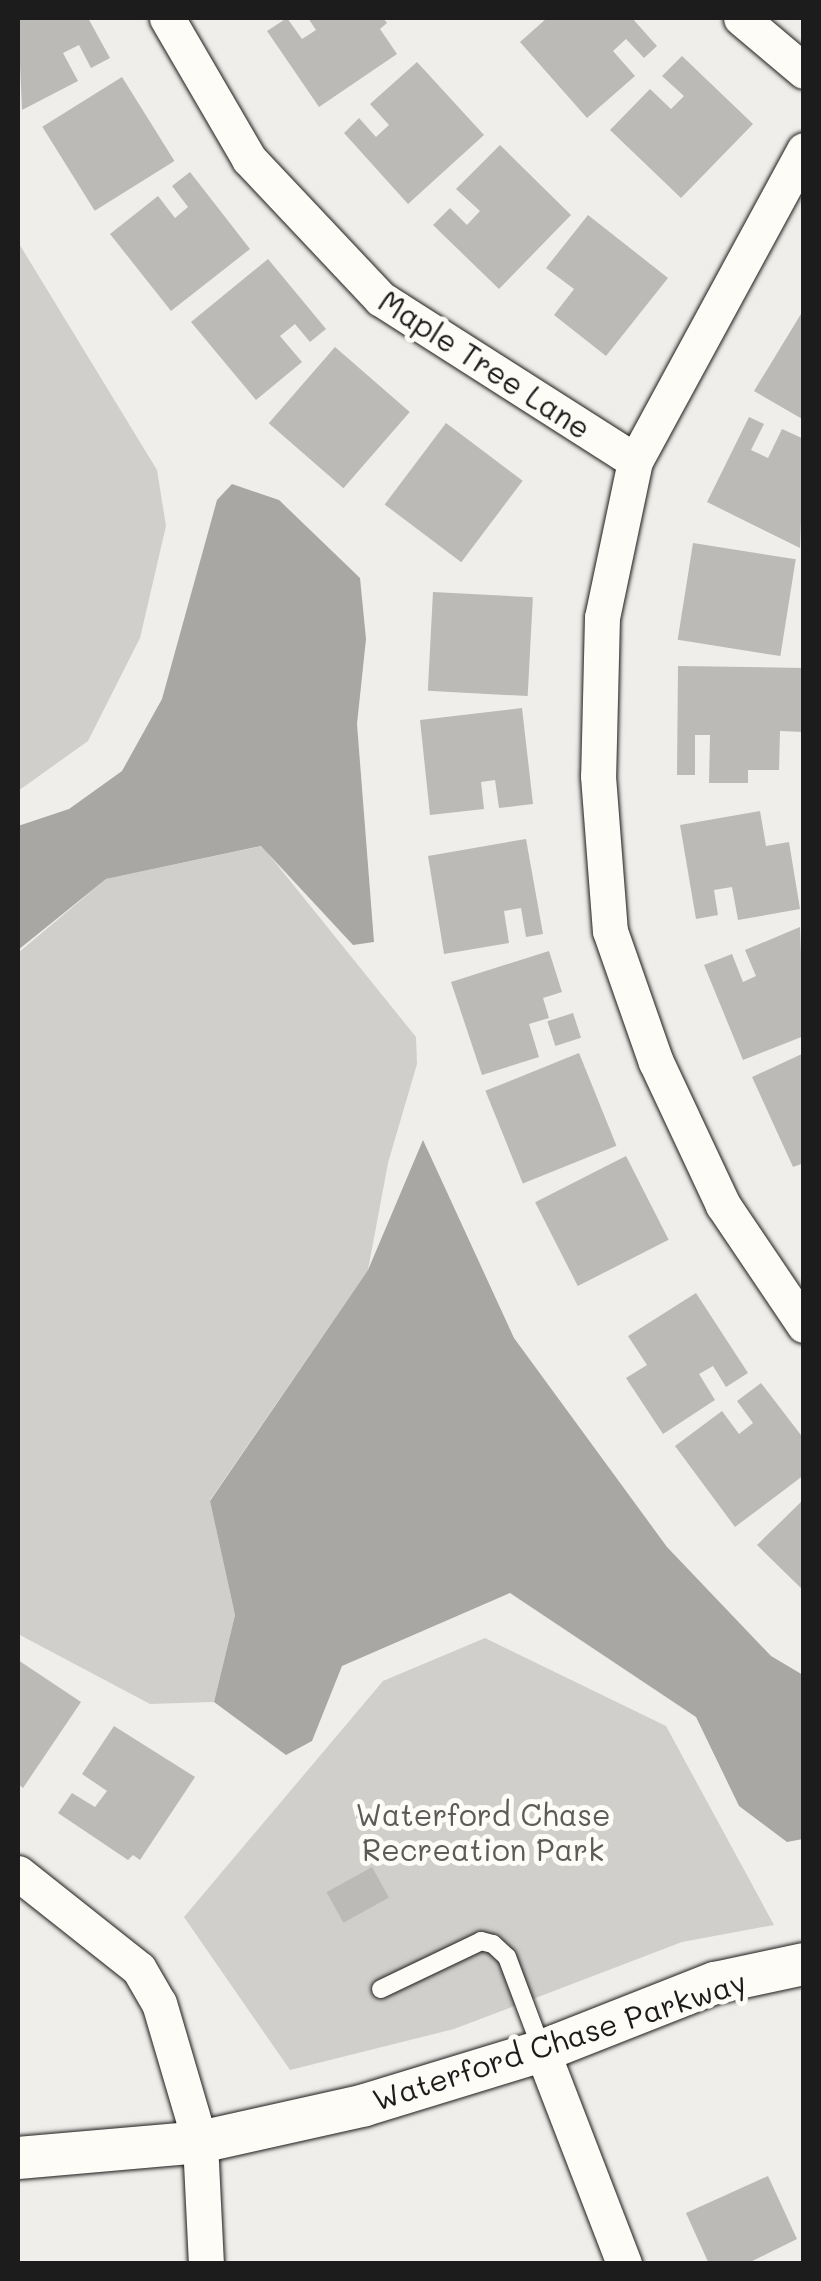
<!DOCTYPE html>
<html>
<head>
<meta charset="utf-8">
<style>
	body { margin:0 }
	#map { position:relative; width:821px; height:2281px; overflow:hidden; background:#f0eeea; font-family:Mali,sans-serif }
	div>[style] { position:absolute }
	.green>* { inset:0; background:#d0cfcc }
	.water>* { inset:0; background:#a8a7a3 }
	.building>* { inset:0; background:#bbbab6; transform-origin:0 0 }
	.roads { filter:drop-shadow(0 0 2px #1c1c1c) drop-shadow(0 0 2px #1c1c1c) }
	.service>* { height:18px; margin:-9px; padding:0 9px; transform-origin:9px; border-radius:9px; background:#fdfcf7 }
	.minor>* { height:35px; margin:-17.5px; padding:0 17.5px; transform-origin:17.5px; border-radius:17.5px; background:#fdfcf7 }
	.tertiary>* { height:42px; margin:-21px; padding:0 21px; transform-origin:21px; border-radius:21px; background:#fdfcf7 }
	span { translate:-50% -50%; white-space:nowrap; text-align:center; line-height:1.15; -webkit-text-stroke:10px #fdfcf7; paint-order:stroke }
	.street-label { font-size:30px; color:#1c1c1c }
	.park-label { font-size:30px; color:#5b5b5a }
	.frame { position:absolute; inset:0; border:20px solid #1c1c1c; pointer-events:none }
</style>
</head>
<body>
<div id="map">
	<div class="green">
		<i style="clip-path:polygon(18px 242px,157px 470px,166px 526px,140px 638px,88px 741px,18px 791px)"></i>
		<i style="clip-path:polygon(262px 846px,416px 1037px,417px 1064px,388px 1163px,368px 1270px,210px 1500px,235px 1615px,214px 1702px,150px 1704px,18px 1634px,18px 953px,106px 879px)"></i>
		<i style="clip-path:polygon(485px 1638px,666px 1726px,774px 1925px,682px 1942px,454px 2029px,290px 2070px,184px 1917px,383px 1681px)"></i>
	</div>
	<div class="water">
		<i style="clip-path:polygon(232px 484px,279px 500px,360px 578px,366px 639px,357px 724px,374px 942px,353px 945px,261px 846px,106px 879px,18px 950px,18px 826px,69px 809px,122px 771px,162px 699px,217px 500px)"></i>
		<i style="clip-path:polygon(423px 1140px,514px 1338px,667px 1547px,771px 1656px,803px 1675px,803px 1839px,787px 1842px,739px 1806px,696px 1717px,510px 1593px,342px 1666px,312px 1741px,286px 1755px,214px 1702px,235px 1615px,210px 1501px,368px 1270px)"></i>
	</div>
	<div class="building">
		<i style="clip-path:polygon(18px 18px,88px 18px,110px 58px,91px 68px,79px 45px,63px 53px,78px 81px,22px 110px)"></i>
		<i style="clip-path:polygon(287px 18px,302px 39px,316px 30px,308px 18px,383px 18px,387px 23px,380px 29px,397px 54px,319px 107px,267px 31px)"></i>
		<i style="clip-path:polygon(547px 18px,632px 18px,657px 46px,644px 58px,626px 39px,613px 51px,635px 76px,587px 118px,520px 42px)"></i>
		<i style="clip-path:polygon(682px 56px,753px 124px,681px 198px,610px 130px,650px 89px,671px 109px,684px 96px,662px 76px)"></i>
		<i style="clip-path:polygon(417px 62px,484px 135px,408px 204px,344px 133px,359px 118px,376px 137px,389px 125px,370px 104px)"></i>
		<i style="left:122px;top:77px;width:99px;height:94px;rotate:58deg"></i>
		<i style="clip-path:polygon(500px 145px,571px 215px,499px 289px,433px 225px,450px 208px,467px 225px,480px 211px,456px 189px)"></i>
		<i style="clip-path:polygon(190px 172px,250px 249px,171px 311px,110px 234px,158px 196px,175px 218px,188px 207px,172px 186px)"></i>
		<i style="clip-path:polygon(588px 215px,668px 278px,606px 356px,554px 315px,574px 289px,546px 268px)"></i>
		<i style="clip-path:polygon(268px 259px,326px 329px,310px 342px,295px 324px,280px 336px,302px 362px,256px 400px,191px 322px)"></i>
		<i style="clip-path:polygon(804px 309px,804px 420px,754px 391px)"></i>
		<i style="left:335px;top:347px;width:99px;height:101px;rotate:41deg"></i>
		<i style="clip-path:polygon(749px 417px,764px 424px,751px 450px,768px 458px,782px 429px,804px 439px,800px 548px,707px 502px)"></i>
		<i style="left:446px;top:423px;width:96px;height:102px;rotate:37deg"></i>
		<i style="left:693px;top:543px;width:104px;height:98px;rotate:9deg"></i>
		<i style="left:433px;top:592px;width:100px;height:99px;rotate:3deg"></i>
		<i style="clip-path:polygon(678px 666px,804px 668px,804px 732px,780px 731px,779px 770px,748px 770px,748px 783px,709px 783px,710px 735px,695px 735px,695px 775px,677px 775px)"></i>
		<i style="clip-path:polygon(522px 708px,533px 804px,499px 808px,495px 780px,481px 782px,484px 809px,430px 815px,420px 720px)"></i>
		<i style="clip-path:polygon(760px 811px,766px 846px,789px 842px,800px 909px,738px 920px,732px 887px,714px 890px,718px 915px,696px 919px,680px 825px)"></i>
		<i style="clip-path:polygon(526px 839px,543px 934px,526px 937px,521px 908px,504px 911px,509px 943px,444px 954px,428px 856px)"></i>
		<i style="clip-path:polygon(800px 927px,804px 1036px,743px 1060px,704px 965px,732px 954px,743px 982px,756px 976px,745px 950px)"></i>
		<i style="clip-path:polygon(549px 951px,562px 992px,543px 998px,549px 1018px,529px 1024px,539px 1057px,482px 1075px,451px 982px)"></i>
		<i style="left:573px;top:1013px;width:26px;height:27px;rotate:72deg"></i>
		<i style="left:579px;top:1053px;width:100px;height:101px;rotate:68deg"></i>
		<i style="clip-path:polygon(804px 1053px,804px 1163px,793px 1167px,752px 1077px)"></i>
		<i style="left:626px;top:1156px;width:94px;height:102px;rotate:63deg"></i>
		<i style="clip-path:polygon(696px 1293px,748px 1373px,726px 1387px,713px 1366px,699px 1374px,715px 1400px,663px 1434px,626px 1378px,647px 1365px,628px 1336px)"></i>
		<i style="clip-path:polygon(761px 1383px,804px 1439px,804px 1475px,735px 1527px,675px 1446px,722px 1411px,739px 1434px,753px 1423px,737px 1401px)"></i>
		<i style="clip-path:polygon(804px 1499px,804px 1591px,757px 1545px)"></i>
		<i style="clip-path:polygon(18px 1660px,81px 1702px,23px 1788px,18px 1784px)"></i>
		<i style="clip-path:polygon(114px 1726px,195px 1777px,140px 1860px,133px 1855px,128px 1860px,58px 1813px,72px 1793px,95px 1807px,107px 1791px,82px 1774px)"></i>
		<i style="left:372px;top:1867px;width:35px;height:52px;rotate:61deg"></i>
		<i style="clip-path:polygon(768px 2176px,797px 2239px,746px 2264px,709px 2264px,686px 2213px)"></i>
	</div>
	<div class="roads">
		<div class="service">
			<i style="left:381px;top:1989px;width:111px;rotate:-25.6deg"></i>
			<i style="left:481px;top:1941px;width:12px;rotate:14deg"></i>
			<i style="left:493px;top:1944px;width:19px;rotate:43deg"></i>
			<i style="left:507px;top:1957px;width:99px;rotate:69.4deg"></i>
		</div>
		<div class="minor">
			<i style="left:167px;top:18px;width:163px;rotate:59.8deg"></i>
			<i style="left:249px;top:159px;width:192px;rotate:46.7deg"></i>
			<i style="left:381px;top:299px;width:301px;rotate:32.5deg"></i>
			<i style="left:741px;top:18px;width:82px;rotate:40.1deg"></i>
			<i style="left:804px;top:150px;width:354px;rotate:118.5deg"></i>
			<i style="left:635px;top:461px;width:159px;rotate:101.9deg"></i>
			<i style="left:602px;top:617px;width:159px;rotate:91.4deg"></i>
			<i style="left:598px;top:776px;width:155px;rotate:85.6deg"></i>
			<i style="left:610px;top:931px;width:139px;rotate:70.7deg"></i>
			<i style="left:656px;top:1062px;width:158px;rotate:64.9deg"></i>
			<i style="left:723px;top:1205px;width:145px;rotate:56deg"></i>
			<i style="left:18px;top:1873px;width:154px;rotate:38.4deg"></i>
			<i style="left:139px;top:1969px;width:39px;rotate:60deg"></i>
			<i style="left:159px;top:2003px;width:145px;rotate:73.6deg"></i>
			<i style="left:200px;top:2142px;width:122px;rotate:87.2deg"></i>
			<i style="left:542px;top:2051px;width:228px;rotate:68.9deg"></i>
		</div>
		<div class="tertiary">
			<i style="left:18px;top:2158px;width:183px;rotate:-5deg"></i>
			<i style="left:200px;top:2142px;width:169px;rotate:-12.6deg"></i>
			<i style="left:365px;top:2105px;width:185px;rotate:-17deg"></i>
			<i style="left:542px;top:2051px;width:186px;rotate:-21.5deg"></i>
			<i style="left:715px;top:1983px;width:91px;rotate:-12.1deg"></i>
		</div>
	</div>
	<div class="street-label">
		<span style="left:485px;top:364px;rotate:33deg">Maple Tree Lane</span>
		<span style="left:559px;top:2040px;rotate:-18deg">Waterford Chase Parkway</span>
	</div>
	<div class="park-label">
		<span style="left:483px;top:1831px">Waterford Chase<br>Recreation Park</span>
	</div>
	<div class="frame"></div>
</div>
</body>
</html>
